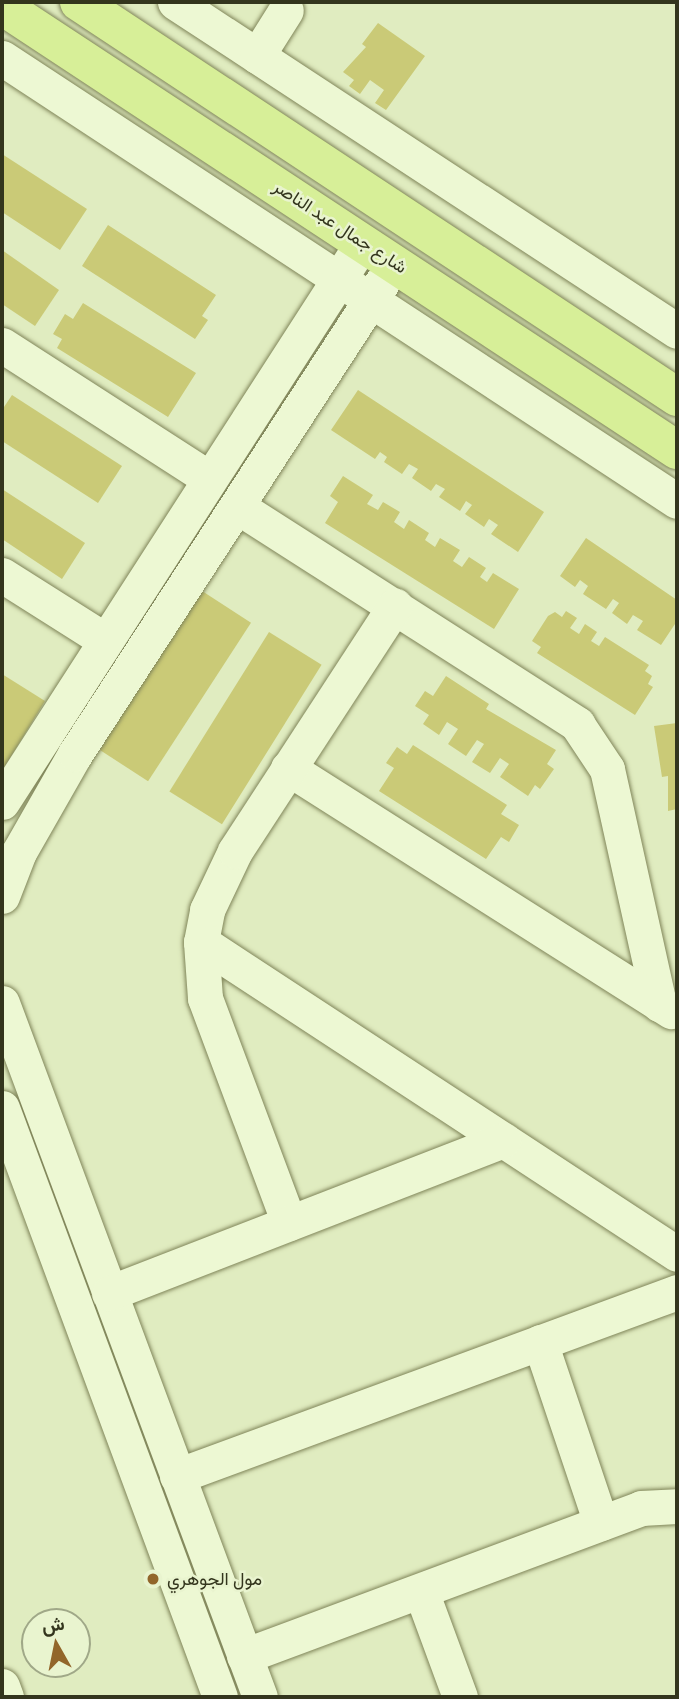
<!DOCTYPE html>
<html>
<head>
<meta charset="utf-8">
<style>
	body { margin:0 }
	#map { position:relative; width:679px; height:1699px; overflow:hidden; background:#e0ecc0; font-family:Merriweather,Vazirmatn,serif }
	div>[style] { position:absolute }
	.building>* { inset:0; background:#caca77; transform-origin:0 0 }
	.roads { filter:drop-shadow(0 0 2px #808559) drop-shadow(0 0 2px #808559) }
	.minor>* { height:35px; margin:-17.5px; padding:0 17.5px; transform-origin:17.5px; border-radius:17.5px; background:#edf8d3 }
	.major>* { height:38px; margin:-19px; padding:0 19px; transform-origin:19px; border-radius:19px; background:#d7ef98 }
	.dots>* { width:19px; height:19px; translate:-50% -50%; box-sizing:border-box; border:4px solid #e9f4cf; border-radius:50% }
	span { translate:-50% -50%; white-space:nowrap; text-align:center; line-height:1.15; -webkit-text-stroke:5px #e9f4cf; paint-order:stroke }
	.street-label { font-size:18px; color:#33351d }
	.poi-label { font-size:18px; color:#33351d }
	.left { translate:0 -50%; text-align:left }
	.frame { position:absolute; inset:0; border:4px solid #33351d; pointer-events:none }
	.north { position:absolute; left:21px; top:1608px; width:70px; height:70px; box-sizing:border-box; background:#e9f4cf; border:2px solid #a0a888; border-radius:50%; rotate:351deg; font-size:19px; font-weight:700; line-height:28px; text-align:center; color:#33351d }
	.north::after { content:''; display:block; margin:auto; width:24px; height:32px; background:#92662a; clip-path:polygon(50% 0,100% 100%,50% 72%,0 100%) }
</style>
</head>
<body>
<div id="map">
	<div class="building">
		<i style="clip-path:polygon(378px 23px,425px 56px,386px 110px,375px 103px,384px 90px,370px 80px,360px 94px,349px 86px,354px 80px,343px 72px,366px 47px,362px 44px)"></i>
		<i style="clip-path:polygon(2px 154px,87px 209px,60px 250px,2px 212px)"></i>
		<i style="clip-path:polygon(108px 225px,216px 295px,202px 316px,208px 320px,195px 339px,82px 266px)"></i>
		<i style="clip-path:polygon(2px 250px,59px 290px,35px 326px,2px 304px)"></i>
		<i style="clip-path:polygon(83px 303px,196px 373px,168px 417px,57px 348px,62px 339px,53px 334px,65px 314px,73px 319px)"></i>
		<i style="clip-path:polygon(358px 390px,544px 512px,518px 552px,491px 534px,498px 525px,489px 519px,484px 527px,465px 514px,472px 505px,466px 501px,460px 511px,439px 497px,445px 489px,436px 484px,431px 491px,412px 478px,418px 469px,409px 464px,402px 474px,384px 462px,387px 457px,380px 452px,375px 459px,331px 430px)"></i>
		<i style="clip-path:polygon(12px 395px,122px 466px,98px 503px,2px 441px,2px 410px)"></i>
		<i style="clip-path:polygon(343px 476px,373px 495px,367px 504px,378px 510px,383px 502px,400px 512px,394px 522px,404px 529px,409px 520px,429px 533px,425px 540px,435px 547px,440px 538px,460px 550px,453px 561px,462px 567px,469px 557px,486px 568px,480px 577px,487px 582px,493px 573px,519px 589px,494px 629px,325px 523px,338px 502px,330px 496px)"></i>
		<i style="clip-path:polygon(2px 489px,85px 543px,62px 579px,2px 539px)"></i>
		<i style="clip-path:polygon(586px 538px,677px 600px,677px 621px,661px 645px,637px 630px,643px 621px,633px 615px,627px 624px,612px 613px,619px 603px,613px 599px,606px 609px,583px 594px,588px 586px,580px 580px,575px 587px,560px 576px)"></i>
		<i style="left:199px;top:589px;width:62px;height:189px;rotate:33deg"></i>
		<i style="clip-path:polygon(566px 611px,577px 618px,570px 628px,579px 634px,585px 624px,597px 632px,591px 641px,599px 646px,605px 637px,649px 665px,645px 671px,652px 676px,648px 684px,653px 687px,635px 715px,537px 653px,541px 647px,532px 641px,548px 616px,555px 612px,562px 617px)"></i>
		<i style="left:269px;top:632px;width:62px;height:188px;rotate:32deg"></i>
		<i style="clip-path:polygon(2px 674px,45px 701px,2px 771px)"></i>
		<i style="clip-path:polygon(446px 676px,489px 704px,486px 709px,556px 750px,547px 764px,554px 769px,540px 789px,535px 785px,528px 796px,500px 777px,509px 764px,500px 758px,490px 773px,472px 762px,484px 744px,477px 740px,466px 756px,448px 744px,458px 729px,447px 722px,439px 735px,423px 724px,429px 715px,415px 706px,425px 691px,433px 696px)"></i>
		<i style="clip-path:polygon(677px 723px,677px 809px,668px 811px,668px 776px,662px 777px,654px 726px)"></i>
		<i style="clip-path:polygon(413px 745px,507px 805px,501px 814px,519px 825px,509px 842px,501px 837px,486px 859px,379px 791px,394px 768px,386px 763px,397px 747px,407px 754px)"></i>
	</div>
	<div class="roads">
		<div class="minor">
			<i style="left:175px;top:2px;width:600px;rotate:33.24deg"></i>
			<i style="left:257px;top:56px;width:54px;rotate:-57.8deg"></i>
			<i style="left:2px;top:58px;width:807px;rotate:33.28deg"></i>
			<i style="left:2px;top:345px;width:247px;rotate:32.8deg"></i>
			<i style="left:238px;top:507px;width:403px;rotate:32.6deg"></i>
			<i style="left:577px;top:724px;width:54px;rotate:56.3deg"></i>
			<i style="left:607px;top:769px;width:241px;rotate:77.5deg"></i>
			<i style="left:2px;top:575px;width:122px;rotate:32.3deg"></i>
			<i style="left:288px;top:768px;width:454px;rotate:32.4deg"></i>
			<i style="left:2px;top:802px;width:646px;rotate:-57.2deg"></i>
			<i style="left:2px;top:896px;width:47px;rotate:-68.9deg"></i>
			<i style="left:19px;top:852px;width:113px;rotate:-60.3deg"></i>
			<i style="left:75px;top:754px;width:564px;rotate:-56.93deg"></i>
			<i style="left:201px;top:942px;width:569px;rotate:33.24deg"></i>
			<i style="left:2px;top:1003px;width:740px;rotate:69.61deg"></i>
			<i style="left:2px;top:1108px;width:628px;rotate:69.69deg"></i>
			<i style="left:289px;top:1223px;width:240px;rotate:-110.5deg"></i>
			<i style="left:205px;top:998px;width:56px;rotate:-94.1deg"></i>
			<i style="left:201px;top:942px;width:33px;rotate:-79deg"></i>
			<i style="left:207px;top:910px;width:65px;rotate:-64.6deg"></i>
			<i style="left:235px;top:851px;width:293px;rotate:-56.9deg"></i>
			<i style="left:109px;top:1293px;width:423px;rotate:-21.2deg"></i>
			<i style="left:540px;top:1342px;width:191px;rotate:71.4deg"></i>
			<i style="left:177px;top:1476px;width:533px;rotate:-20.2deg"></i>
			<i style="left:421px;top:1591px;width:113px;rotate:69.8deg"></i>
			<i style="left:244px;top:1656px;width:424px;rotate:-20.4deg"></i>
			<i style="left:641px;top:1508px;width:36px;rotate:-3deg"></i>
			<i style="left:2px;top:1686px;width:12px;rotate:70deg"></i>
		</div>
		<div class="major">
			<i style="left:79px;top:2px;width:717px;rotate:33.45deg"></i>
			<i style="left:2px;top:6px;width:808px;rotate:33.34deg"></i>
		</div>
	</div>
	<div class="dots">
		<i style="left:153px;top:1579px;background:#92662a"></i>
	</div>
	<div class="street-label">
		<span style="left:340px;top:227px;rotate:33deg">شارع جمال عبد الناصر</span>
	</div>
	<div class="poi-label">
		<span class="left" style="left:167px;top:1579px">مول الجوهري</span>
	</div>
	<div class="frame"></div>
	<div class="north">ش</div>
</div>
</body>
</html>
